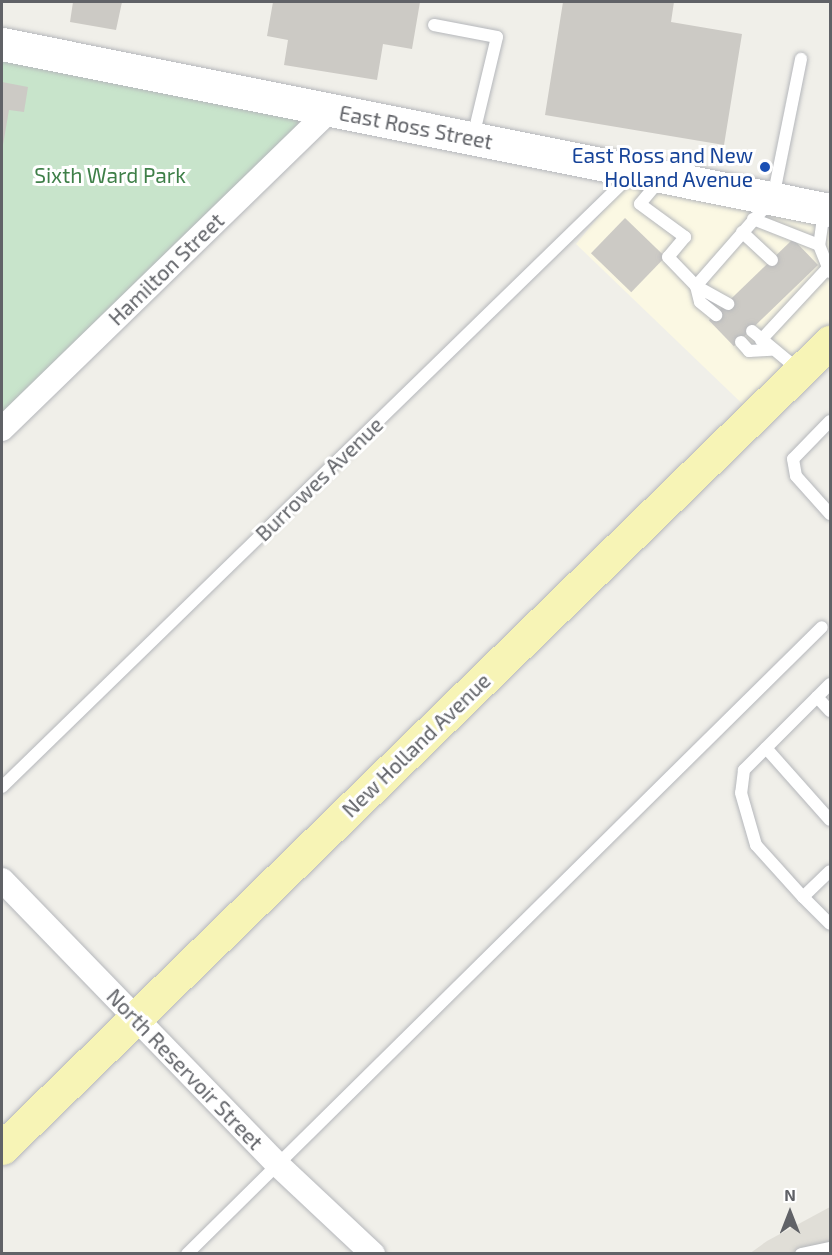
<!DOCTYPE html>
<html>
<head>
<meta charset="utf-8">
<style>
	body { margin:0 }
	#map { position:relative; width:832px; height:1255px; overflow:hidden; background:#f0efe9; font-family:"Exo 2",sans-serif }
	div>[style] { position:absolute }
	.commercial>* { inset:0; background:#fbf8e3 }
	.education>* { inset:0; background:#e0ded7 }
	.green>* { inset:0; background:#c8e4cb }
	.building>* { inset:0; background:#cccac5; transform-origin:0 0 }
	.roads { filter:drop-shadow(0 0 2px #b5b7bb) drop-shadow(0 0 2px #b5b7bb) }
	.lane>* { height:12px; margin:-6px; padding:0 6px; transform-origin:6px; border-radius:6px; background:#fff }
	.street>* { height:24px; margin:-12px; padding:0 12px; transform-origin:12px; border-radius:12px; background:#fff }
	.secondary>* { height:33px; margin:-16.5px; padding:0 16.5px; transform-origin:16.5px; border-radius:16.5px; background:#fff }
	.primary>* { height:33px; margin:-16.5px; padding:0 16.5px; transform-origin:16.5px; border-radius:16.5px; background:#f7f4b6 }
	.dots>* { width:16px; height:16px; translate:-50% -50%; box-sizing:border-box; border:3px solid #fff; border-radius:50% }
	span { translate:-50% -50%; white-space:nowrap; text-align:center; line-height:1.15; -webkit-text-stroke:6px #fff; paint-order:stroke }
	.street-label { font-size:21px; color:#606267 }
	.transit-label { font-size:21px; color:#164399 }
	.right { translate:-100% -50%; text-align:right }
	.park-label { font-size:21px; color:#3e7f48 }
	.frame { position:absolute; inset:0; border:3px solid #606267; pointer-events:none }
	.north { position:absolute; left:760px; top:1183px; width:60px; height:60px; -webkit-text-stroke:4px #fff; paint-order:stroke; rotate:0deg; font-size:16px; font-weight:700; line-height:24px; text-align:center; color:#606267 }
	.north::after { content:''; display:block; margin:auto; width:21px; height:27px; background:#606267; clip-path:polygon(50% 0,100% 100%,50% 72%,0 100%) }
</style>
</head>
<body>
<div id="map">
	<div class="commercial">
		<i style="clip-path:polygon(636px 171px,830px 210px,830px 342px,755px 416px,576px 244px)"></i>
	</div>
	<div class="education">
		<i style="clip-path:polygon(830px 1207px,830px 1253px,749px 1254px,767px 1241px)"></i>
	</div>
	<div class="green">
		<i style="clip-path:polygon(2px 44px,330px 110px,2px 429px)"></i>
	</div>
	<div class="building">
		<i style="clip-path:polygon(73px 2px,122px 2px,116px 30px,70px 22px)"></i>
		<i style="clip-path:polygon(273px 2px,420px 2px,412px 49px,383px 44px,377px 80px,284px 65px,288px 40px,267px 36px)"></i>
		<i style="clip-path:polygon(563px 2px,674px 2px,671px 22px,742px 34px,724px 145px,545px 115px)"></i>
		<i style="clip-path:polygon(2px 82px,28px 87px,24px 112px,9px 110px,3px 145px)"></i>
		<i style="left:625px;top:218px;width:56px;height:49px;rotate:44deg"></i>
		<i style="left:793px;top:239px;width:36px;height:117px;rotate:46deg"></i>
	</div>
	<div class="roads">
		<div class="lane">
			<i style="left:434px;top:25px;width:64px;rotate:10.8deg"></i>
			<i style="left:497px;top:37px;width:103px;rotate:103.5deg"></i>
			<i style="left:660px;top:180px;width:31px;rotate:130deg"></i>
			<i style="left:640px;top:204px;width:56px;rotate:36.3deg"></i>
			<i style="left:685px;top:237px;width:26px;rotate:130deg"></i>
			<i style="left:668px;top:257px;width:40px;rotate:46deg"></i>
			<i style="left:696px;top:286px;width:37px;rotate:29deg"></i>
			<i style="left:824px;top:211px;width:34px;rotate:98deg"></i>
			<i style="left:819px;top:245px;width:29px;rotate:68deg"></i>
			<i style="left:753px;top:219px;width:71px;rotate:21.5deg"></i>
			<i style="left:742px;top:232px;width:41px;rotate:43deg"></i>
			<i style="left:696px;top:286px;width:117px;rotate:-48.8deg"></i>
			<i style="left:773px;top:198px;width:142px;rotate:-78.6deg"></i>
			<i style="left:696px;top:286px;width:16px;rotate:76deg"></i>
			<i style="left:700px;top:302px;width:21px;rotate:39deg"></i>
			<i style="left:752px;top:331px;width:62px;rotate:39.8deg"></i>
			<i style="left:761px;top:340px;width:97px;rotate:-47.1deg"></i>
			<i style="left:741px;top:342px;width:12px;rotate:48deg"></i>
			<i style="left:749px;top:351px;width:22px;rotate:-3deg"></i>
			<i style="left:830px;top:421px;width:53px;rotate:134.2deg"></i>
			<i style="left:793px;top:459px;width:17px;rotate:80deg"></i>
			<i style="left:796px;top:476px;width:51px;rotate:48.2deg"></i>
			<i style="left:830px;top:684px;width:122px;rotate:135deg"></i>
			<i style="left:744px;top:770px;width:23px;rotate:97deg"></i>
			<i style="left:741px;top:793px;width:54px;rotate:73.9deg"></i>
			<i style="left:756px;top:845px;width:70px;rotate:47.9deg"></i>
			<i style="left:803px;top:897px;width:37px;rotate:-44deg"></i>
			<i style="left:817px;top:697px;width:19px;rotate:47deg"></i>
			<i style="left:766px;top:748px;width:96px;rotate:48.4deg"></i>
			<i style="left:2px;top:787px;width:880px;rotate:-44.22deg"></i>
			<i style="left:803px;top:897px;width:38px;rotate:45deg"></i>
			<i style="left:187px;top:1254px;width:892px;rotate:-44.64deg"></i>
			<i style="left:801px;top:1254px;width:30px;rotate:-12deg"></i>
		</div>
		<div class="street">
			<i style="left:2px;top:429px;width:458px;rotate:-44.2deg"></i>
			<i style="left:2px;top:880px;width:395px;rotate:45.9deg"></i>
			<i style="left:277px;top:1164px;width:132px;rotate:43.2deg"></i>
		</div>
		<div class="secondary">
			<i style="left:2px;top:44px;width:844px;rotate:11.34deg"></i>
		</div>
		<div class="primary">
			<i style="left:2px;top:1148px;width:1156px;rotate:-44.23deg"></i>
		</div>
	</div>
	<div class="dots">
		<i style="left:765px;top:167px;background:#1a4fb4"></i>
	</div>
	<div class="street-label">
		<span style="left:416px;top:127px;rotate:11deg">East Ross Street</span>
		<span style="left:166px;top:269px;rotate:-44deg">Hamilton Street</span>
		<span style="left:319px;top:479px;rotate:-44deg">Burrowes Avenue</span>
		<span style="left:416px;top:745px;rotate:-44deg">New Holland Avenue</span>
		<span style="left:185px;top:1069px;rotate:46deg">North Reservoir Street</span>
	</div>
	<div class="transit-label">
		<span class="right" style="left:753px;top:167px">East Ross and New<br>Holland Avenue</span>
	</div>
	<div class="park-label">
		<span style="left:110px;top:175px">Sixth Ward Park</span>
	</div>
	<div class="frame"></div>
	<div class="north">N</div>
</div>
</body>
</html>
